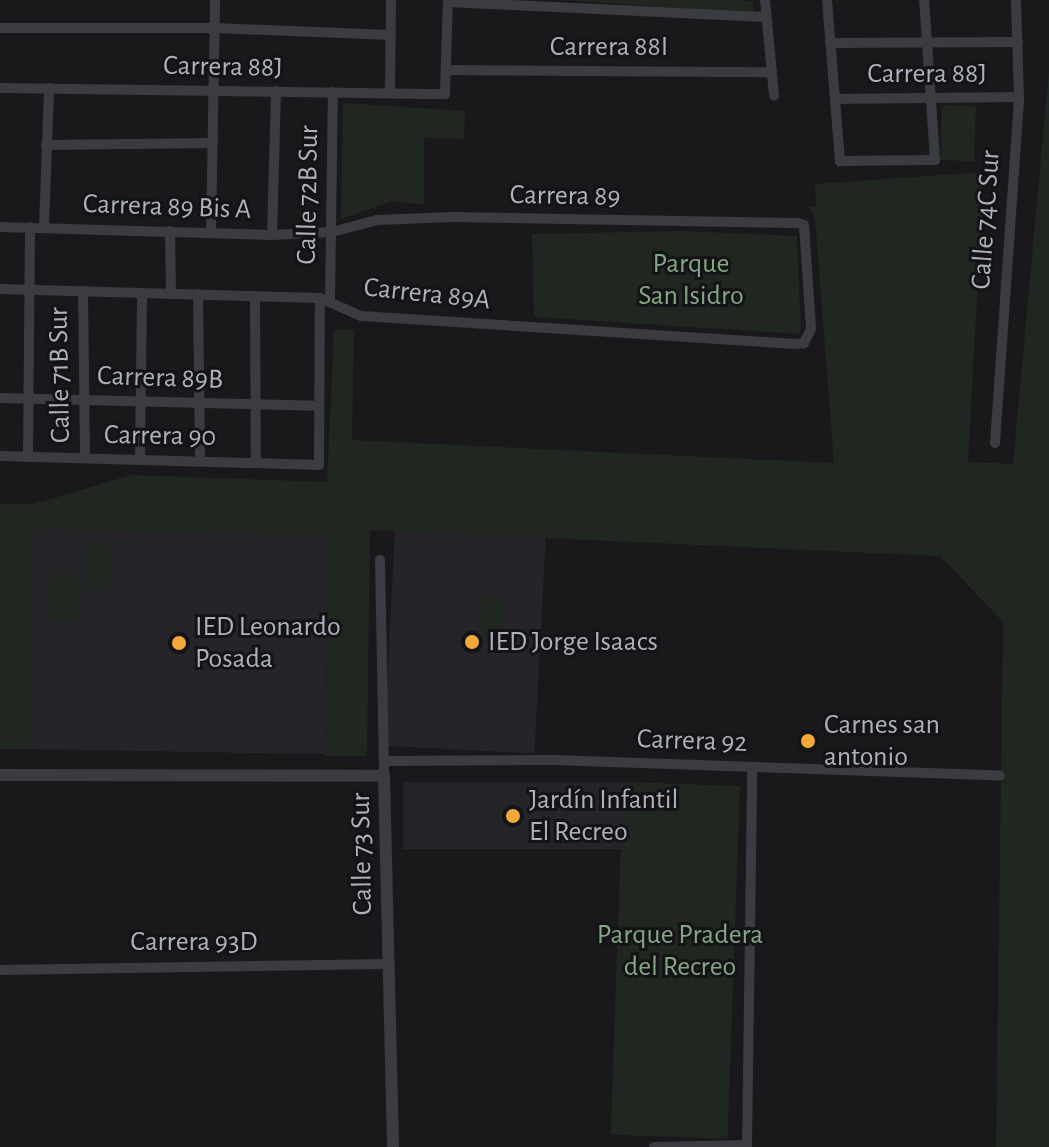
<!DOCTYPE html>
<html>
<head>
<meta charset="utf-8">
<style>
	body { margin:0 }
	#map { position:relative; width:1049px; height:1147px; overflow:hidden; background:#19191c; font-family:"Alegreya Sans",sans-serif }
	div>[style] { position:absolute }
	.built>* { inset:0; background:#252529; transform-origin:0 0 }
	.green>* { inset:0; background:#1f2720; transform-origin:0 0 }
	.minor>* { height:10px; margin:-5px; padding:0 5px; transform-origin:5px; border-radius:5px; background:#3a3c41 }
	.tertiary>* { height:12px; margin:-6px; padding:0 6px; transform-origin:6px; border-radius:6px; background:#3a3c41 }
	.dots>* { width:22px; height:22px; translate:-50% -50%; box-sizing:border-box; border:4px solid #141417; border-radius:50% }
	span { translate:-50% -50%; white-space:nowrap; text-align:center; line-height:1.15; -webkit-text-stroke:6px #141417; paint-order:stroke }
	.street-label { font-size:28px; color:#acb1bb }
	.park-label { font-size:28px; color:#83a683 }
	.poi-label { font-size:28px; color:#acb1bb }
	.left { translate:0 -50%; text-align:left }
</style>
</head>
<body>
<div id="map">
	<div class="built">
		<i style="left:33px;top:529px;width:296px;height:220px;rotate:1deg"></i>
		<i style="left:395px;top:529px;width:151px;height:217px;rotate:3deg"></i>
		<i style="left:403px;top:782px;width:220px;height:67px"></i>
	</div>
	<div class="green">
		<i style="clip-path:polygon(563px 0,738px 0,753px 2px,754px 13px)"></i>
		<i style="clip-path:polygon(1049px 70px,1049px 1147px,996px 1147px,1003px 622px,940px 556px,370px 530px,367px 756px,325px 756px,329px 536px,34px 529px,29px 749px,0 749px,0 504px,34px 504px,131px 475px,327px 482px,334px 330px,354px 330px,352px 440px,834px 463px,815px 219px,809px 207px,816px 207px,815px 184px,984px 172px,968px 462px,1013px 464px)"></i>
		<i style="clip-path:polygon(343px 103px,465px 111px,464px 139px,424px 138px,424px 205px,392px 201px,341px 219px)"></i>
		<i style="left:942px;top:105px;width:34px;height:55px;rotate:2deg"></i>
		<i style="clip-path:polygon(682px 231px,797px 236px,801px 334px,534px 317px,532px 234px)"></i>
		<i style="left:83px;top:544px;width:27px;height:46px"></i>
		<i style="left:50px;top:574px;width:27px;height:46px"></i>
		<i style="left:477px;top:598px;width:26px;height:38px"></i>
		<i style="left:623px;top:782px;width:117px;height:353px;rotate:2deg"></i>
	</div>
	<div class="minor">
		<i style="left:765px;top:0;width:96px;rotate:84.6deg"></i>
		<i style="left:827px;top:0;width:162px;rotate:85.4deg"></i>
		<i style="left:840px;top:161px;width:95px;rotate:-0.6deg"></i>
		<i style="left:935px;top:160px;width:160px;rotate:-93.9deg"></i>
		<i style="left:448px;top:2px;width:318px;rotate:2.7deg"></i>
		<i style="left:0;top:28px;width:215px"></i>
		<i style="left:215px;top:28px;width:176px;rotate:2.3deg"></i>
		<i style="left:830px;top:43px;width:188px;rotate:-0.3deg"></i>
		<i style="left:446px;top:70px;width:325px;rotate:0.4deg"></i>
		<i style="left:0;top:88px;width:445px;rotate:0.8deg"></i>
		<i style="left:445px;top:94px;width:94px;rotate:-88.2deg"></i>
		<i style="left:390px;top:93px;width:93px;rotate:-89.4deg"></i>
		<i style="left:835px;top:99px;width:184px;rotate:-0.6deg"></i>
		<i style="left:46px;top:145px;width:167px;rotate:-0.7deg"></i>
		<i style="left:0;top:227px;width:272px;rotate:1.7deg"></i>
		<i style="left:272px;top:235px;width:60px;rotate:-2.9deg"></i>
		<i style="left:332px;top:232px;width:47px;rotate:-14.9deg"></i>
		<i style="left:377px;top:220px;width:75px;rotate:-2.3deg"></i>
		<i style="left:452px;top:217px;width:346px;rotate:1deg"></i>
		<i style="left:798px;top:223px;width:6px;rotate:18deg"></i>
		<i style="left:804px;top:225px;width:104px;rotate:86.1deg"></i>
		<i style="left:811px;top:329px;width:16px;rotate:117deg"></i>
		<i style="left:804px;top:343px;width:9px;rotate:174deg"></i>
		<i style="left:795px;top:344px;width:435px;rotate:-176.3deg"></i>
		<i style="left:361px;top:316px;width:45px;rotate:-156.3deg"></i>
		<i style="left:320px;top:298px;width:320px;rotate:-178.4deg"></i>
		<i style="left:44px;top:227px;width:139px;rotate:-87.9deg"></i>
		<i style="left:170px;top:231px;width:63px;rotate:89.1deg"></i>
		<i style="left:211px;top:233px;width:233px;rotate:-89deg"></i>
		<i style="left:272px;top:235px;width:144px;rotate:-88.4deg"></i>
		<i style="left:83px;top:291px;width:167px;rotate:89.3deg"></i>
		<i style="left:198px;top:294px;width:167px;rotate:89.3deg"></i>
		<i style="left:255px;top:296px;width:167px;rotate:89.7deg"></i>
		<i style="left:330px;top:299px;width:207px;rotate:-89.2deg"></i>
		<i style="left:0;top:398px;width:319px;rotate:1.4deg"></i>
		<i style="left:995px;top:443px;width:347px;rotate:-86deg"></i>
		<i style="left:1019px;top:97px;width:97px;rotate:-91.8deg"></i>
		<i style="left:0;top:456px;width:319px;rotate:1.6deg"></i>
		<i style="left:319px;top:465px;width:167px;rotate:-89.7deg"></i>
		<i style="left:28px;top:457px;width:230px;rotate:-89.5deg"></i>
		<i style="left:140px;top:460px;width:167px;rotate:-89.3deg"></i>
		<i style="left:380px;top:560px;width:216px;rotate:88.9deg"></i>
		<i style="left:384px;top:761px;width:169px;rotate:-0.3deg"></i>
		<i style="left:553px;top:760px;width:447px;rotate:2deg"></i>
		<i style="left:0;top:970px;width:388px;rotate:-0.9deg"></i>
		<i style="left:654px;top:1147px;width:93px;rotate:-1.2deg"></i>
		<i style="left:747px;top:1145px;width:378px;rotate:-89.2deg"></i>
	</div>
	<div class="tertiary">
		<i style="left:0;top:775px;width:384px;rotate:0.1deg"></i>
		<i style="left:384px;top:776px;width:371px;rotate:88.6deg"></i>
	</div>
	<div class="dots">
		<i style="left:472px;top:642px;background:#f3a83a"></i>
		<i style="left:179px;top:643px;background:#f3a83a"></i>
		<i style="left:808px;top:741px;background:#f3a83a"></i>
		<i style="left:513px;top:816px;background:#f3a83a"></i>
	</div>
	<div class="street-label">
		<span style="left:609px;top:47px">Carrera 88I</span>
		<span style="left:223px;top:67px;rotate:1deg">Carrera 88J</span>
		<span style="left:927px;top:74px">Carrera 88J</span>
		<span style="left:308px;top:195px;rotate:-89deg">Calle 72B Sur</span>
		<span style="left:565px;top:196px;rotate:1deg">Carrera 89</span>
		<span style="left:167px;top:207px;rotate:2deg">Carrera 89 Bis A</span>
		<span style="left:986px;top:220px;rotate:-86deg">Calle 74C Sur</span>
		<span style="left:427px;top:294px;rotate:6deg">Carrera 89A</span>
		<span style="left:60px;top:375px;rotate:-91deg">Calle 71B Sur</span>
		<span style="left:160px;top:378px;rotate:2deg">Carrera 89B</span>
		<span style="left:160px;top:436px;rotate:1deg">Carrera 90</span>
		<span style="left:692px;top:741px;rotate:2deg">Carrera 92</span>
		<span style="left:362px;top:854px;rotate:-91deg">Calle 73 Sur</span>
		<span style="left:194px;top:942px">Carrera 93D</span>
	</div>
	<div class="park-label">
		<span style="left:691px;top:280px">Parque<br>San Isidro</span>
		<span style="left:680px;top:951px">Parque Pradera<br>del Recreo</span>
	</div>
	<div class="poi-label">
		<span class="left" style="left:195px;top:643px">IED Leonardo<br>Posada</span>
		<span class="left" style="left:488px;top:642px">IED Jorge Isaacs</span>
		<span class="left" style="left:824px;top:741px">Carnes san<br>antonio</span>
		<span class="left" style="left:529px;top:816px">Jardín Infantil<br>El Recreo</span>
	</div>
</div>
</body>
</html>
